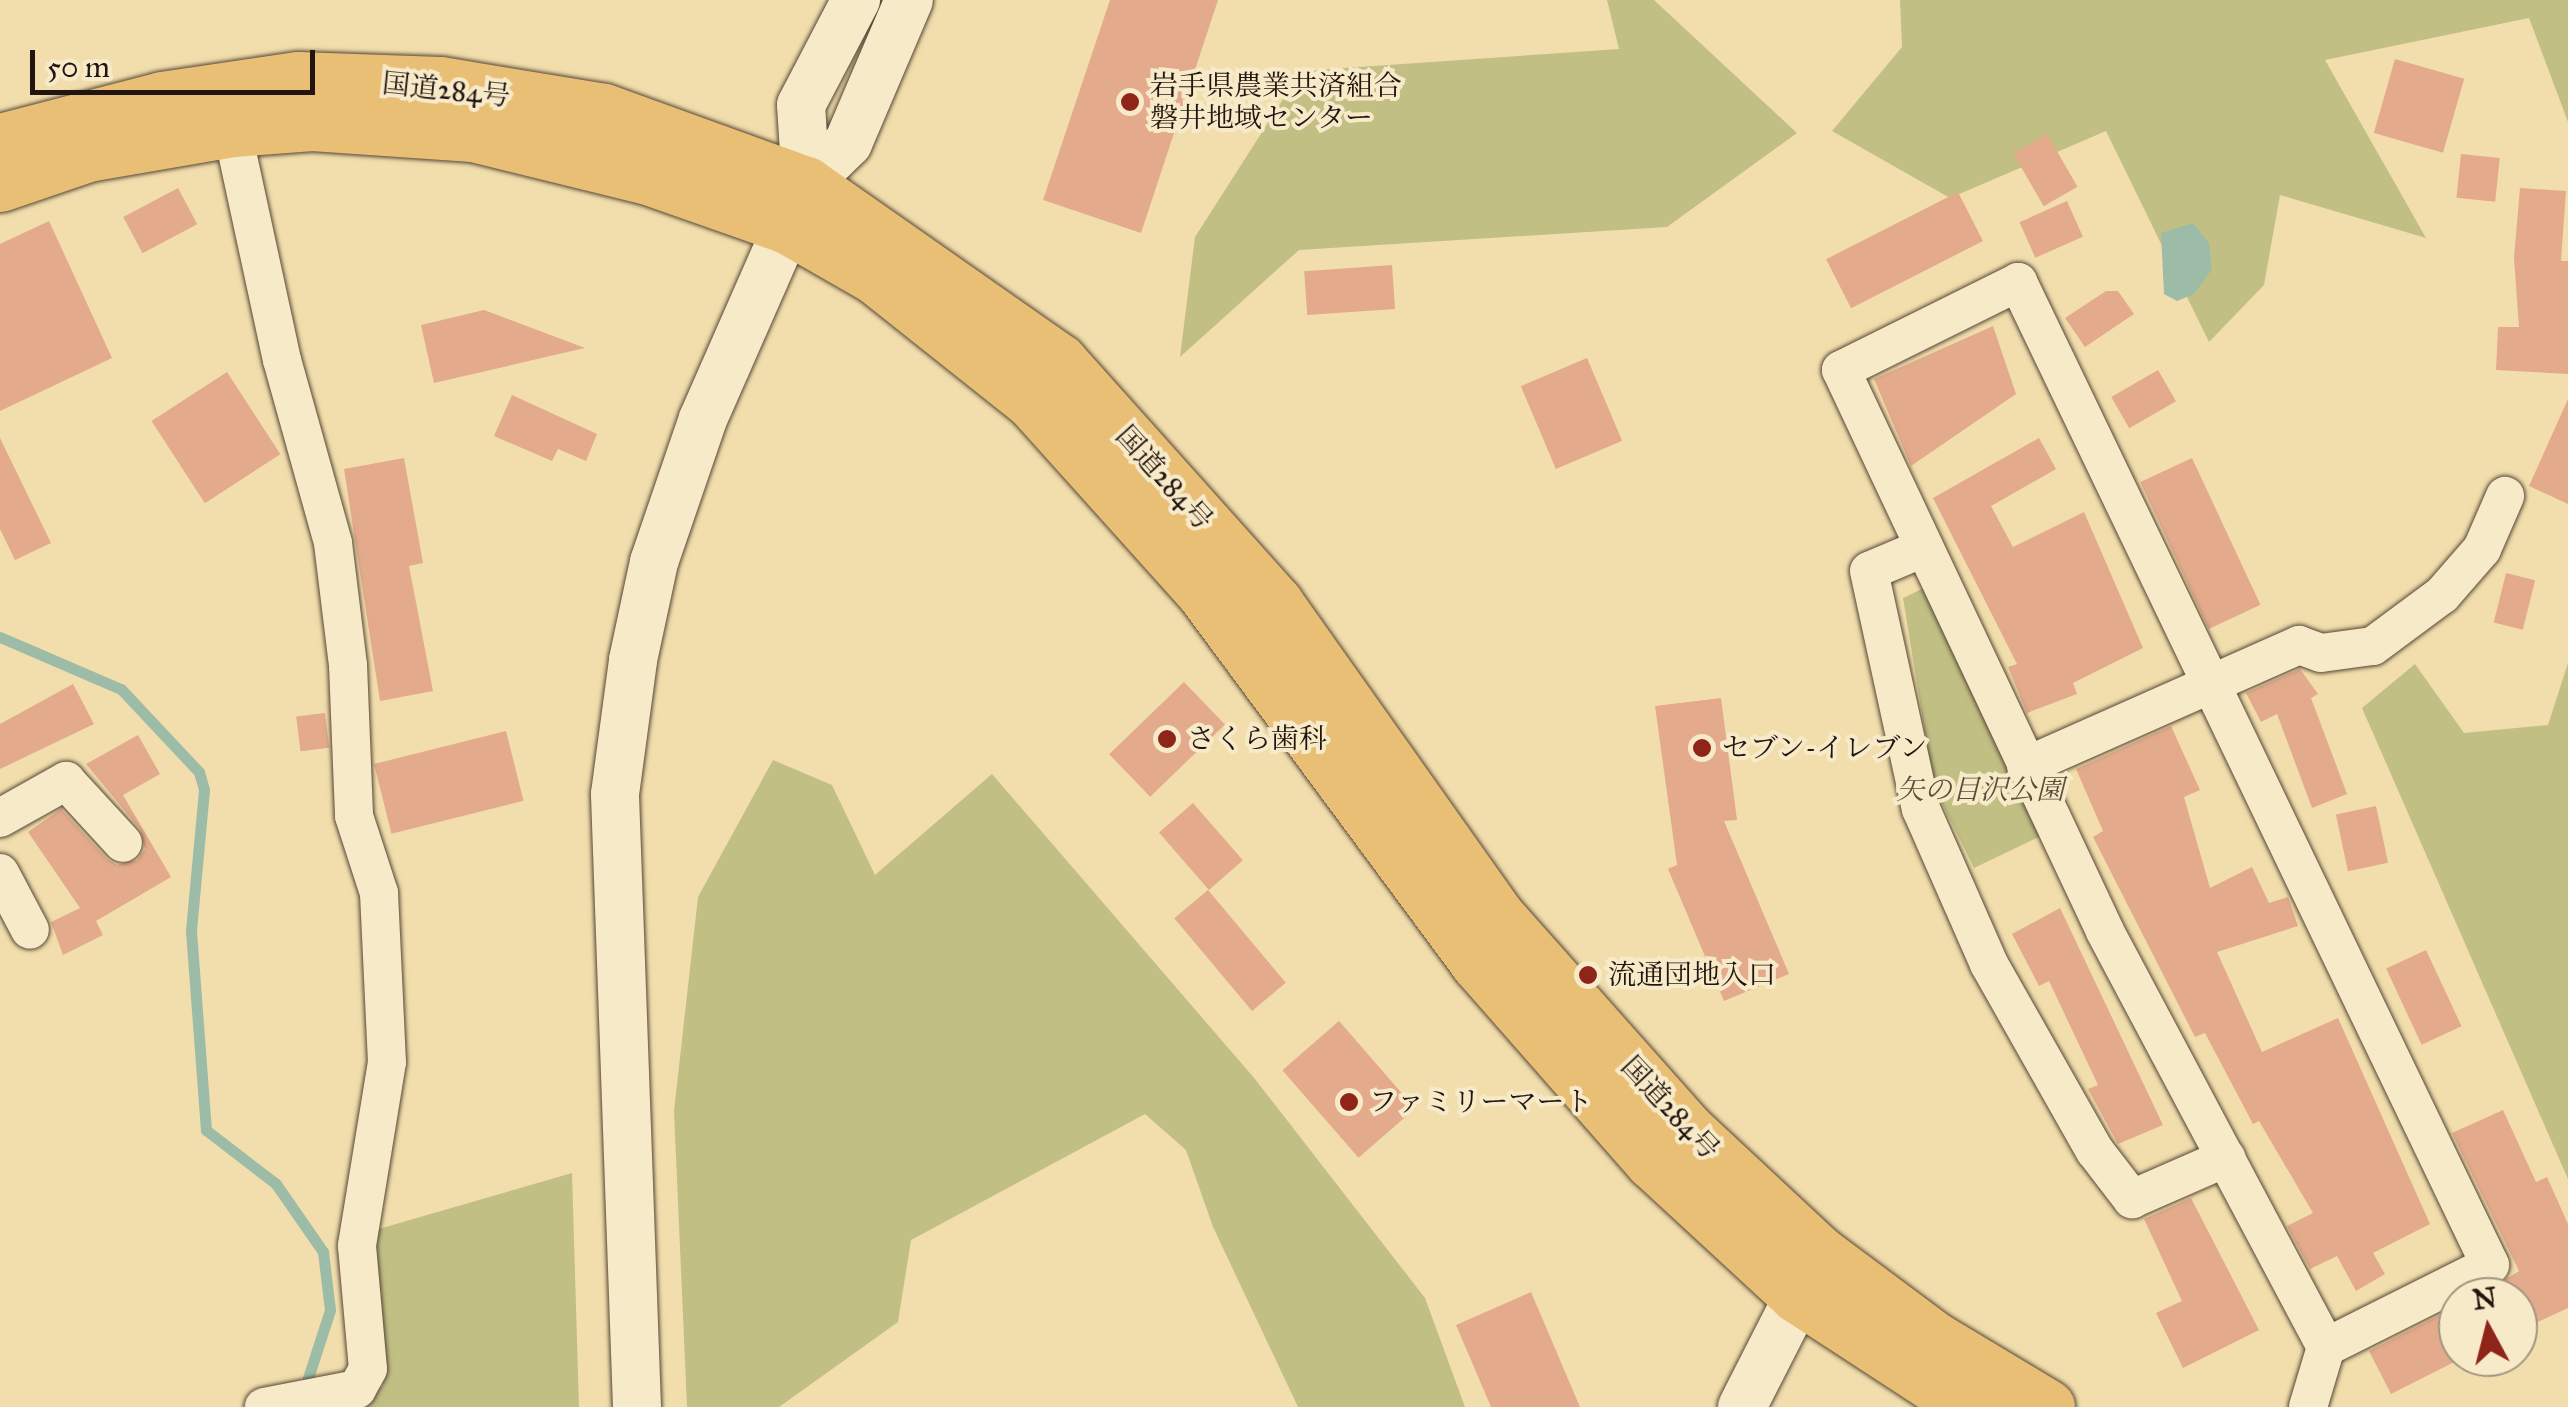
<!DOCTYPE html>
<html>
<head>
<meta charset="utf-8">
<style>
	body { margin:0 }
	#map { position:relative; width:2568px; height:1407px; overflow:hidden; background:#f2deac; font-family:"IM FELL Great Primer","Noto Serif JP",serif }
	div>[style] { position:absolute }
	.green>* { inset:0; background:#c2bf84 }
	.water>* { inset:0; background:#9cbca7 }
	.stream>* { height:11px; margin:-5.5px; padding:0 5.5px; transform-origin:5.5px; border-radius:5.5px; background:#9cbca7 }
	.building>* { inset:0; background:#e3aa8c; transform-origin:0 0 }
	.roads { filter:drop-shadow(0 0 2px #564737) drop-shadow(0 0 2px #564737) }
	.minor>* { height:38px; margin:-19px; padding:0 19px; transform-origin:19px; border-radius:19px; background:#f7eac9 }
	.tertiary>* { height:48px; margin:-24px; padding:0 24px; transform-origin:24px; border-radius:24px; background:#f7eac9 }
	.trunk>* { height:55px; margin:-27.5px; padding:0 27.5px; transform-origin:27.5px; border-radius:27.5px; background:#e9bf76 }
	.dots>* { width:28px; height:28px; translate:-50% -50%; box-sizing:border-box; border:5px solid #f7eac9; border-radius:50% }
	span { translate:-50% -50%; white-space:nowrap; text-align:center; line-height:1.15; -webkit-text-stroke:8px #f7eac9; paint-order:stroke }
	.poi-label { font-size:28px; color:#221510 }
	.left { translate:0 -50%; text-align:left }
	.street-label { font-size:28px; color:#221510 }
	.park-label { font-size:28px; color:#5a5039; font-style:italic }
	.north { position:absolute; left:2438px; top:1277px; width:100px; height:100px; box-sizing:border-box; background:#f7eac9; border:2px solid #a2957f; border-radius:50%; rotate:353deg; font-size:28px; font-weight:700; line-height:40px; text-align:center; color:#221510 }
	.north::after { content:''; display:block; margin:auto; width:35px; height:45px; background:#8f2418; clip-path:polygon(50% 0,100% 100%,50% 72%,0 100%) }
	.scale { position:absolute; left:30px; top:50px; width:285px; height:45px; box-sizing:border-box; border:5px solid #221510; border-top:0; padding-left:12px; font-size:30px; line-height:35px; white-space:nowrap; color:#221510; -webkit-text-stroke:8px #f7eac9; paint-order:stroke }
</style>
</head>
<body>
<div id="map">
	<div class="green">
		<i style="clip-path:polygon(1607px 0,1654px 0,1797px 133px,1667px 227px,1299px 250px,1180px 357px,1195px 237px,1301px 71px,1619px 49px)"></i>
		<i style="clip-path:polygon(1900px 0,2568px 0,2568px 122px,2529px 18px,2325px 60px,2426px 238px,2280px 195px,2264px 285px,2209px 342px,2106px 131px,1950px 198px,1832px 131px,1902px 47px)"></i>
		<i style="clip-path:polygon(1926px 587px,2045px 834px,1974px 868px,1934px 787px,1903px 598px)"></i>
		<i style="clip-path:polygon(2568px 663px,2568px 1179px,2362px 708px,2415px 664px,2464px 733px,2548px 725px)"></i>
		<i style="clip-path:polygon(773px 760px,832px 785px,875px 875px,992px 774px,1255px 1079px,1425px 1298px,1465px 1407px,1298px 1407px,1213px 1227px,1186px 1150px,1145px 1114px,911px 1240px,898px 1322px,779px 1407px,687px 1407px,674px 1111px,698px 897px)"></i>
		<i style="clip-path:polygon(572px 1173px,579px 1407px,347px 1407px,383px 1386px,365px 1233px)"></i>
	</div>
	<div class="water">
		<i style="clip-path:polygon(2193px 223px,2209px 243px,2212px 269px,2194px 294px,2177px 301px,2164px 294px,2161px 233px)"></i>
	</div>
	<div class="stream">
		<i style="left:0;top:637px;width:132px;rotate:23.3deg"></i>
		<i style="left:121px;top:689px;width:114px;rotate:46.8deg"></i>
		<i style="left:199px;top:772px;width:19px;rotate:74deg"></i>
		<i style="left:204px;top:790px;width:142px;rotate:95.3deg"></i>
		<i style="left:191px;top:931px;width:200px;rotate:85.7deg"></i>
		<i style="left:206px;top:1130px;width:88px;rotate:37.6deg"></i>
		<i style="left:276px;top:1184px;width:83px;rotate:55.3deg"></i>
		<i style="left:323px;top:1252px;width:58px;rotate:83.1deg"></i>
		<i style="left:330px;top:1310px;width:71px;rotate:107.9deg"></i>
		<i style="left:308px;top:1378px;width:15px;rotate:79deg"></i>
	</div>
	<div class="building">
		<i style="clip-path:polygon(1110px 0,1218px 0,1141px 233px,1043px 200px)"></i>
		<i style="left:2395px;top:59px;width:72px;height:77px;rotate:16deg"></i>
		<i style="left:2047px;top:134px;width:61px;height:39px;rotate:60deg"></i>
		<i style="left:2461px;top:154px;width:39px;height:44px;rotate:6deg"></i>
		<i style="left:178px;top:188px;width:41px;height:62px;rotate:62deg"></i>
		<i style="clip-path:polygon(2520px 188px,2566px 191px,2561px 261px,2568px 261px,2568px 374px,2496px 370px,2498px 327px,2519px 327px,2514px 258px)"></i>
		<i style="left:1958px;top:192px;width:55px;height:148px;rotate:63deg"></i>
		<i style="left:2067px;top:201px;width:39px;height:52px;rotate:66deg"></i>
		<i style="clip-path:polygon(49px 221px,112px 358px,0 411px,0 244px)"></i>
		<i style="left:1392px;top:265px;width:44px;height:88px;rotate:86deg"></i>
		<i style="clip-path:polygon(2106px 291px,2118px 291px,2134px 314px,2085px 347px,2065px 318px)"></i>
		<i style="clip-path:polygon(484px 310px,585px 348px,434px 383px,421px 325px)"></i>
		<i style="clip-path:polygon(1993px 326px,2016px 394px,1911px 466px,1874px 379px)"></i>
		<i style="left:1587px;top:358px;width:90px;height:72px;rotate:67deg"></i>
		<i style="left:2158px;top:370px;width:36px;height:54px;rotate:60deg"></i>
		<i style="left:227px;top:372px;width:98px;height:90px;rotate:57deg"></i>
		<i style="clip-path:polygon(512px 395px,597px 434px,586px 461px,558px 449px,552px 461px,494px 436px)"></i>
		<i style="clip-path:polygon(2568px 399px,2568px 504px,2529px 486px)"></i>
		<i style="clip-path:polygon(0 438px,51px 543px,15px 560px,0 529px)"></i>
		<i style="clip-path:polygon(2039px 438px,2056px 469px,1991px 506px,2013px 547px,2084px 512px,2143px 648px,2073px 683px,2077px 694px,2027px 713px,2008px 667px,2017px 664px,1933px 498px)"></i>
		<i style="clip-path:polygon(404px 458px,423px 563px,409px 566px,433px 691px,380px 701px,344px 469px)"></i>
		<i style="left:2192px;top:458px;width:162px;height:57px;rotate:65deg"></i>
		<i style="left:2506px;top:573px;width:30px;height:51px;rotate:14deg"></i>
		<i style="clip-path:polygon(2300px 669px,2318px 694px,2311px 698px,2347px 794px,2312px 808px,2277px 714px,2261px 722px,2246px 693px)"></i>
		<i style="left:1184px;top:682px;width:59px;height:104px;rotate:46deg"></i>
		<i style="clip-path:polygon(73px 684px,94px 724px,0 769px,0 724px)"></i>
		<i style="clip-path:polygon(1721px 698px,1737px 820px,1724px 821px,1789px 974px,1724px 1001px,1668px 869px,1677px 865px,1655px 706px)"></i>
		<i style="left:325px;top:713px;width:35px;height:29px;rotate:83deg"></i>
		<i style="clip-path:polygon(2171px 726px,2200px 790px,2184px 797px,2210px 888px,2252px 867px,2269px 903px,2288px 897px,2298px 926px,2217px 952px,2262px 1052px,2338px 1018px,2430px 1224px,2373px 1253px,2385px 1274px,2356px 1291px,2337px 1256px,2310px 1269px,2287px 1226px,2313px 1213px,2259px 1121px,2253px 1124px,2205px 1033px,2195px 1037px,2093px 837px,2103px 831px,2076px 769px)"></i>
		<i style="left:506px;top:731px;width:72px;height:136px;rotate:76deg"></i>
		<i style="clip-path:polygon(138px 735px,160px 774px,123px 795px,171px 877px,96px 921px,103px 935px,63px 955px,51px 922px,80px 908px,28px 832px,61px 809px,107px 859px,117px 865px,137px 860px,145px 849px,140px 829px,86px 764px)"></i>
		<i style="left:1193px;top:803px;width:76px;height:45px;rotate:49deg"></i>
		<i style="left:2376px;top:806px;width:58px;height:41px;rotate:78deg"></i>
		<i style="left:1208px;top:890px;width:121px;height:44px;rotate:50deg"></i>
		<i style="clip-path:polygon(2060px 908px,2163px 1125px,2118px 1144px,2088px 1089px,2098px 1085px,2049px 981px,2039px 986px,2012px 934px)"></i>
		<i style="left:2426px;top:950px;width:84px;height:44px;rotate:65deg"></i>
		<i style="left:1339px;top:1021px;width:116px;height:75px;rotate:49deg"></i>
		<i style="clip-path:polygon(2503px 1110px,2536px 1182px,2547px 1177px,2568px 1224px,2568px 1308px,2518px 1331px,2518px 1297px,2476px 1297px,2519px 1271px,2452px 1133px)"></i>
		<i style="clip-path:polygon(2191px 1198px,2259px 1330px,2183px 1368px,2156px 1313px,2182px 1301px,2144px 1219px)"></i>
		<i style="clip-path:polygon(1531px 1292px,1580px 1407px,1491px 1407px,1456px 1325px)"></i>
		<i style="clip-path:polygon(2458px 1306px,2458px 1357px,2464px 1357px,2391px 1394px,2369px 1351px)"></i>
	</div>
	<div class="roads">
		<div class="minor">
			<i style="left:232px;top:129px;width:236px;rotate:77.8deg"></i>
			<i style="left:282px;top:360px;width:190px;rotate:74.4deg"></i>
			<i style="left:333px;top:543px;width:123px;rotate:83deg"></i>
			<i style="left:348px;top:665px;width:151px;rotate:87.7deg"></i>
			<i style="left:354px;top:816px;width:81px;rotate:72deg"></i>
			<i style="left:379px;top:893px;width:169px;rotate:87.3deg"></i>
			<i style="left:387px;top:1062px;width:186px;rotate:99.3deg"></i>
			<i style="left:357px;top:1246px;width:123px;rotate:84.9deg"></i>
			<i style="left:368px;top:1369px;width:23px;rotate:119deg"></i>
			<i style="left:357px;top:1389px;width:95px;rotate:169deg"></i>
			<i style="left:1921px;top:549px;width:56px;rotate:157.1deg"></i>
			<i style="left:1869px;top:571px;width:244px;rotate:77.7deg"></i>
			<i style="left:1921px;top:809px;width:169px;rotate:66.3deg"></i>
			<i style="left:1989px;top:964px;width:215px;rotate:60.5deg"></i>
			<i style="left:2095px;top:1151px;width:61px;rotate:52.4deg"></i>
			<i style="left:2132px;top:1199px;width:103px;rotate:-23.6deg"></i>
			<i style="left:2026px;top:766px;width:299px;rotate:-23.9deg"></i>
			<i style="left:2299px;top:645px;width:23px;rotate:20deg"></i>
			<i style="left:2321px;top:653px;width:52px;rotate:-7.7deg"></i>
			<i style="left:2373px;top:646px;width:86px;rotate:-36.5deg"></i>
			<i style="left:2442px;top:595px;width:61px;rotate:-49deg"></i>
			<i style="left:2482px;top:549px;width:58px;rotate:-66.5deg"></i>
			<i style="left:0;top:818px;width:76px;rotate:-29.3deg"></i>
			<i style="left:66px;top:781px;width:84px;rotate:47.4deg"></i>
			<i style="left:0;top:873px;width:64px;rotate:62.2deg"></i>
			<i style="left:2308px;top:1407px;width:63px;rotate:-73.3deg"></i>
			<i style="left:2326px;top:1347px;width:471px;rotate:-118deg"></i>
			<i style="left:2105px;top:931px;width:620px;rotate:-115.2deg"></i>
			<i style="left:1841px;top:370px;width:198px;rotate:-26.4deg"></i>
			<i style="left:2018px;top:282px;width:1090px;rotate:64.35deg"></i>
			<i style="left:2490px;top:1265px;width:183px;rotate:153.4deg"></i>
		</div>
		<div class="tertiary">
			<i style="left:806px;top:184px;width:79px;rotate:-93.6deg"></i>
			<i style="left:801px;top:105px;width:119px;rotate:-62.4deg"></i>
			<i style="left:637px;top:1407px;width:613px;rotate:-92.06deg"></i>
			<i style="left:615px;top:794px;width:135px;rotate:-82.3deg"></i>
			<i style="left:633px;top:660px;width:100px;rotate:-77.9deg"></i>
			<i style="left:654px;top:562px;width:151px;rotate:-71.1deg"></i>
			<i style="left:703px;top:419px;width:257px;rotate:-66.3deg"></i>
			<i style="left:806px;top:184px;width:59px;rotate:-44.3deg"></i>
			<i style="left:848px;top:143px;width:155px;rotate:-66.9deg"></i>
			<i style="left:1742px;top:1407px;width:161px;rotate:-63deg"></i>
		</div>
		<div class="trunk">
			<i style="left:0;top:141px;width:167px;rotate:-14.5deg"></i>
			<i style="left:162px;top:99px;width:137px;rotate:-8.4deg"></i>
			<i style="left:298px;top:79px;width:142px;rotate:2deg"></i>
			<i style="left:440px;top:84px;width:166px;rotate:9.3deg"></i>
			<i style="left:604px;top:111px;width:215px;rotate:19.9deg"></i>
			<i style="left:806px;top:184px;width:309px;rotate:35deg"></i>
			<i style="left:1059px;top:361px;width:326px;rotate:48.2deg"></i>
			<i style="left:1276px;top:604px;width:381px;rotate:54.7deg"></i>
			<i style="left:1496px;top:915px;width:289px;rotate:48.4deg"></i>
			<i style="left:1688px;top:1131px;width:180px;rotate:43deg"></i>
			<i style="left:1820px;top:1254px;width:142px;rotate:36.7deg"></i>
			<i style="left:1934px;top:1339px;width:132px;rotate:31deg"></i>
			<i style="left:0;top:184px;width:93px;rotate:-18.8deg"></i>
			<i style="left:88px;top:154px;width:146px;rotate:-9.8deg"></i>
			<i style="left:232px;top:129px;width:80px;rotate:-4.3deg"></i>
			<i style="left:312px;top:123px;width:161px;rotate:3.9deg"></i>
			<i style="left:473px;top:134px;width:180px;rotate:13.8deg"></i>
			<i style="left:648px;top:177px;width:147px;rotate:19.4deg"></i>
			<i style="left:787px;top:226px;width:103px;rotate:29.8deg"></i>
			<i style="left:876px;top:277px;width:201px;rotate:38.5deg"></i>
			<i style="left:1033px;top:402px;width:258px;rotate:48.1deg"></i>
			<i style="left:1205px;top:594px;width:459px;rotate:53.5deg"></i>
			<i style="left:1478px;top:963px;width:264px;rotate:48.7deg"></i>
			<i style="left:1652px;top:1161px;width:197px;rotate:42.7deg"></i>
			<i style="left:1797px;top:1295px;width:205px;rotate:33.1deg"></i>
		</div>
	</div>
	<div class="dots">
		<i style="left:1130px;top:102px;background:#8f2418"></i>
		<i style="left:1167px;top:739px;background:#8f2418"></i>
		<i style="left:1702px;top:748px;background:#8f2418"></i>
		<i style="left:1588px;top:975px;background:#8f2418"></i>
		<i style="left:1349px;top:1102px;background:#8f2418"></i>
	</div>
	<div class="poi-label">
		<span class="left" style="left:1150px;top:102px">岩手県農業共済組合<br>磐井地域センター</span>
		<span class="left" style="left:1187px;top:739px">さくら歯科</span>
		<span class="left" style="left:1722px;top:748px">セブン-イレブン</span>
		<span class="left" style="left:1608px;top:975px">流通団地入口</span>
		<span class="left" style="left:1369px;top:1102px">ファミリーマート</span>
	</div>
	<div class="street-label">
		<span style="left:446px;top:90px;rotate:6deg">国道284号</span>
		<span style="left:1164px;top:478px;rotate:48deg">国道284号</span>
		<span style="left:1670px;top:1108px;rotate:47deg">国道284号</span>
	</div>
	<div class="park-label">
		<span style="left:1980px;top:790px">矢の目沢公園</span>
	</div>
	<div class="north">N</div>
	<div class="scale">50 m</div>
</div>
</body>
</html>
